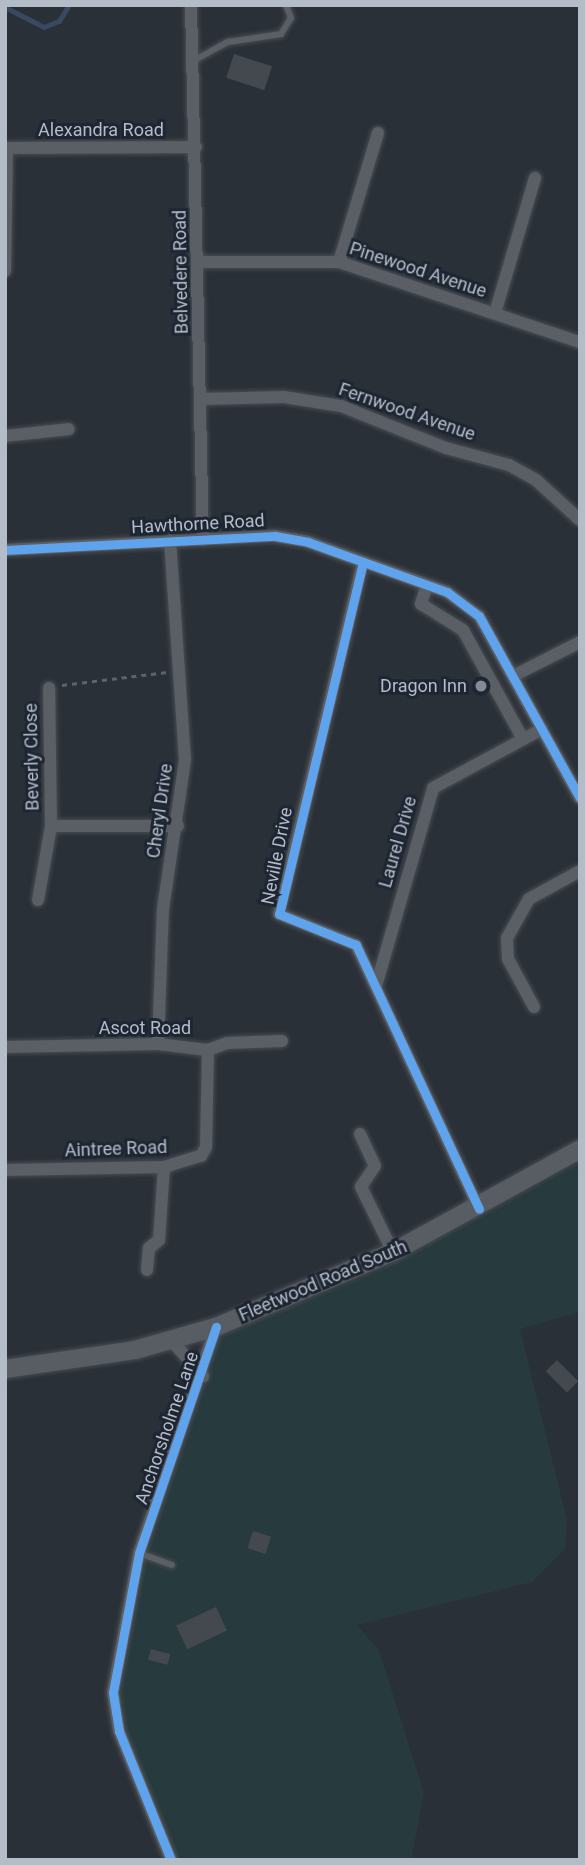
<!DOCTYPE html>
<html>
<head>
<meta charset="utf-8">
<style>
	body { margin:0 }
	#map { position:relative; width:585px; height:1865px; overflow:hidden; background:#2a3037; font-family:Roboto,sans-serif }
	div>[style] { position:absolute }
	.green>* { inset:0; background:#273a3d }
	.stream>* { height:4.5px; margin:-2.25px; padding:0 2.25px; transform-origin:2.25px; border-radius:2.25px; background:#394961 }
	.building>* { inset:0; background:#44494f; transform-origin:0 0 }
	.path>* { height:2.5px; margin-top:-1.25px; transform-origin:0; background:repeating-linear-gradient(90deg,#5d6369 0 5px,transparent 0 10px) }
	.roads { filter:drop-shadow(0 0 2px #484c52) drop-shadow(0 0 2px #484c52) }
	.lane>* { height:6px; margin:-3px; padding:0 3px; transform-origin:3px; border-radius:3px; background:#5a5e65 }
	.street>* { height:12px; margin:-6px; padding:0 6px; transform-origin:6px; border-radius:6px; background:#5a5e65 }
	.secondary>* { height:18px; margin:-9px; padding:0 9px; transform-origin:9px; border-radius:9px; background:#585d64 }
	.cycleway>* { height:9px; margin:-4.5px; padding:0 4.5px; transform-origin:4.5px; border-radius:4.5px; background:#60a3ed }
	.dots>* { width:19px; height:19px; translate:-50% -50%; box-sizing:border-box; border:4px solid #1d2632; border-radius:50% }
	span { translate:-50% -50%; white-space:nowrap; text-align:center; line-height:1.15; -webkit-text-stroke:6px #1d2632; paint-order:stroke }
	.street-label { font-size:18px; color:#b4bcc8 }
	.poi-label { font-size:18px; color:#b4bcc8 }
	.right { translate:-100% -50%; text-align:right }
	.frame { position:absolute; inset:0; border:7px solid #b4bcc8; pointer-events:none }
</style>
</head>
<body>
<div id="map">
	<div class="green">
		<i style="clip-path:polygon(580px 1162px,580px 1312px,520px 1329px,567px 1520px,565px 1549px,532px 1582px,357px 1625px,379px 1650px,424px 1793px,411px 1860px,171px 1860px,148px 1805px,113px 1692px,132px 1580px,215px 1338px,378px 1271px)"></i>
	</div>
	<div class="stream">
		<i style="left:5px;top:7px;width:44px;rotate:27.1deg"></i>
		<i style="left:44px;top:27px;width:16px;rotate:-22deg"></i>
		<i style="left:59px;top:21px;width:19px;rotate:-58deg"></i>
	</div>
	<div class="building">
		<i style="left:234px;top:54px;width:40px;height:25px;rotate:18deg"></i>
		<i style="left:557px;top:1360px;width:30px;height:16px;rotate:45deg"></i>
		<i style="left:253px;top:1531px;width:19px;height:18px;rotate:18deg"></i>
		<i style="left:216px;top:1607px;width:26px;height:44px;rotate:65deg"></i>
		<i style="left:151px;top:1649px;width:20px;height:11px;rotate:15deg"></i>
	</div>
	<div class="path">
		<i style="left:62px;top:685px;width:106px;rotate:-7.1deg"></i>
	</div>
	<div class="roads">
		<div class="lane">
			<i style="left:195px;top:60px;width:38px;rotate:-29deg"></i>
			<i style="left:228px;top:42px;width:54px;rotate:-8.6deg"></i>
			<i style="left:281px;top:34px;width:19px;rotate:-58deg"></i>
			<i style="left:291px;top:18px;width:14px;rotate:-111deg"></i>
			<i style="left:139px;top:1553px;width:35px;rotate:20deg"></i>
		</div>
		<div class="street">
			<i style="left:191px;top:5px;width:535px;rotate:88.72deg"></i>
			<i style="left:5px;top:148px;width:191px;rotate:-0.3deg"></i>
			<i style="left:199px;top:262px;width:140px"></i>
			<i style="left:339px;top:262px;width:254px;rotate:18.4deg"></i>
			<i style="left:339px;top:262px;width:135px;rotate:-73.2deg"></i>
			<i style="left:5px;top:271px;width:123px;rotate:-89.1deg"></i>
			<i style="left:495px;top:313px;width:141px;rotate:-73.5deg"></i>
			<i style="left:201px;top:399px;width:83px;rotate:-1.4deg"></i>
			<i style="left:284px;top:397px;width:58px;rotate:9deg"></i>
			<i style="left:341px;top:406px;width:113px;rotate:21.8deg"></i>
			<i style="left:446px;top:448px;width:65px;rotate:15.1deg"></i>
			<i style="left:509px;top:465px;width:31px;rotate:29deg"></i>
			<i style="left:536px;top:480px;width:59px;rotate:42.3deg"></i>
			<i style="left:5px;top:436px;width:64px;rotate:-6.2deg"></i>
			<i style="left:5px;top:550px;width:270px;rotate:-3deg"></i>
			<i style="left:275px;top:536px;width:34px;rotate:10deg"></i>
			<i style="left:308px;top:542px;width:148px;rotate:19.8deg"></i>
			<i style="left:447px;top:592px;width:40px;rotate:37deg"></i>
			<i style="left:479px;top:616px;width:208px;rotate:61deg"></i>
			<i style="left:363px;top:562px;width:362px;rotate:103.4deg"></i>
			<i style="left:279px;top:914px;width:83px;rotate:21.9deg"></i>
			<i style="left:356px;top:945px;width:291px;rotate:65deg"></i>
			<i style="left:427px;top:585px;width:20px;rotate:108deg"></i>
			<i style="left:421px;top:604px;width:49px;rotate:31.8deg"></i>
			<i style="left:463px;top:630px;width:124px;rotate:61.2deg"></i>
			<i style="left:513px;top:676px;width:75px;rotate:-26.9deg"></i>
			<i style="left:51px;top:826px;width:127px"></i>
			<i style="left:38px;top:900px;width:75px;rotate:-80deg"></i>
			<i style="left:51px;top:826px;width:138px;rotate:-90.8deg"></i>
			<i style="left:376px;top:986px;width:206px;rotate:-73.9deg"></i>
			<i style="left:433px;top:788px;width:124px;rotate:-28.4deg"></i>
			<i style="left:534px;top:1007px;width:55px;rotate:-118.4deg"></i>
			<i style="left:508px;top:959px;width:21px;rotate:-93deg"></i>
			<i style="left:507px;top:938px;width:45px;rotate:-60.6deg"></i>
			<i style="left:529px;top:899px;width:58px;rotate:-28.8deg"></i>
			<i style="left:158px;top:1044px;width:135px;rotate:-87.9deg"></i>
			<i style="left:163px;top:909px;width:151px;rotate:-81.6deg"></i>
			<i style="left:185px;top:760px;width:220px;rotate:-93.9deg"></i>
			<i style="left:5px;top:1047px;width:153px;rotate:-1.1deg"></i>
			<i style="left:158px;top:1044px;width:50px;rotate:6.8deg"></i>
			<i style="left:208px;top:1050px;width:20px;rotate:-20deg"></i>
			<i style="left:227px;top:1043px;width:55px;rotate:-2.1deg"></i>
			<i style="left:360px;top:1134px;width:35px;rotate:65deg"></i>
			<i style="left:375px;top:1166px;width:25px;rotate:124deg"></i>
			<i style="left:361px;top:1187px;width:72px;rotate:63.8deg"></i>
			<i style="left:5px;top:1170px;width:159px;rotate:-1.1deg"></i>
			<i style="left:164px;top:1167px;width:39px;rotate:-17deg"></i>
			<i style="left:201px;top:1156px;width:10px;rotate:-61deg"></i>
			<i style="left:206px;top:1147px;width:97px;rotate:-88.8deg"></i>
			<i style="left:147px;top:1270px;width:22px;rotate:-85deg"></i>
			<i style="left:149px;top:1248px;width:13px;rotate:-39deg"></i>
			<i style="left:159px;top:1240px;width:73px;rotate:-86.1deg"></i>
			<i style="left:172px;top:1341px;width:47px;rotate:48.5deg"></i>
			<i style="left:171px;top:1860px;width:139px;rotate:-112deg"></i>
			<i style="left:119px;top:1731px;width:39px;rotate:-99deg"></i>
			<i style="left:113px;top:1692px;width:141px;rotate:-79.4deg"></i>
			<i style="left:139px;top:1553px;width:239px;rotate:-71.2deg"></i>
		</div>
		<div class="secondary">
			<i style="left:5px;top:1369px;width:131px;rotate:-8.3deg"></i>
			<i style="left:135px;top:1350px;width:84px;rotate:-15.9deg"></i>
			<i style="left:216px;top:1327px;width:192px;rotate:-23deg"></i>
			<i style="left:393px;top:1252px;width:213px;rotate:-28.8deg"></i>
		</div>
	</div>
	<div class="cycleway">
		<i style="left:5px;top:550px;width:270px;rotate:-3deg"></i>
		<i style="left:275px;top:536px;width:34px;rotate:10deg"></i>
		<i style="left:308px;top:542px;width:148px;rotate:19.8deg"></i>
		<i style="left:447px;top:592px;width:40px;rotate:37deg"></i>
		<i style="left:479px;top:616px;width:208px;rotate:61deg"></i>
		<i style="left:363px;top:562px;width:362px;rotate:103.4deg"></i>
		<i style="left:279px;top:914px;width:83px;rotate:21.9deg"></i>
		<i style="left:356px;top:945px;width:291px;rotate:65deg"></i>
		<i style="left:171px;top:1860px;width:139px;rotate:-112deg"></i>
		<i style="left:119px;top:1731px;width:39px;rotate:-99deg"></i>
		<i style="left:113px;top:1692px;width:141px;rotate:-79.4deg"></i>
		<i style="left:139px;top:1553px;width:239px;rotate:-71.2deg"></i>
	</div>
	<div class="dots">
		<i style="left:481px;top:686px;background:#848b95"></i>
	</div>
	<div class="street-label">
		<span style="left:101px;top:130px">Alexandra Road</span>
		<span style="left:418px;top:270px;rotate:18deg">Pinewood Avenue</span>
		<span style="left:181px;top:272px;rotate:-91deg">Belvedere Road</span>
		<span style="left:407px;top:412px;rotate:19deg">Fernwood Avenue</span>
		<span style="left:198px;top:524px;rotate:-3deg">Hawthorne Road</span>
		<span style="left:32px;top:757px;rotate:-91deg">Beverly Close</span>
		<span style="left:160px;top:811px;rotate:-82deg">Cheryl Drive</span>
		<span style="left:398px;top:842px;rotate:-74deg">Laurel Drive</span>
		<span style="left:277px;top:856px;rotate:-79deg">Neville Drive</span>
		<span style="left:145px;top:1028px">Ascot Road</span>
		<span style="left:116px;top:1149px;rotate:-2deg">Aintree Road</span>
		<span style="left:323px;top:1281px;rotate:-23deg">Fleetwood Road South</span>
		<span style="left:167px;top:1428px;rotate:-71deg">Anchorsholme Lane</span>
	</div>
	<div class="poi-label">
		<span class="right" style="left:467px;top:686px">Dragon Inn</span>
	</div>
	<div class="frame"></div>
</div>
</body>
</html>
